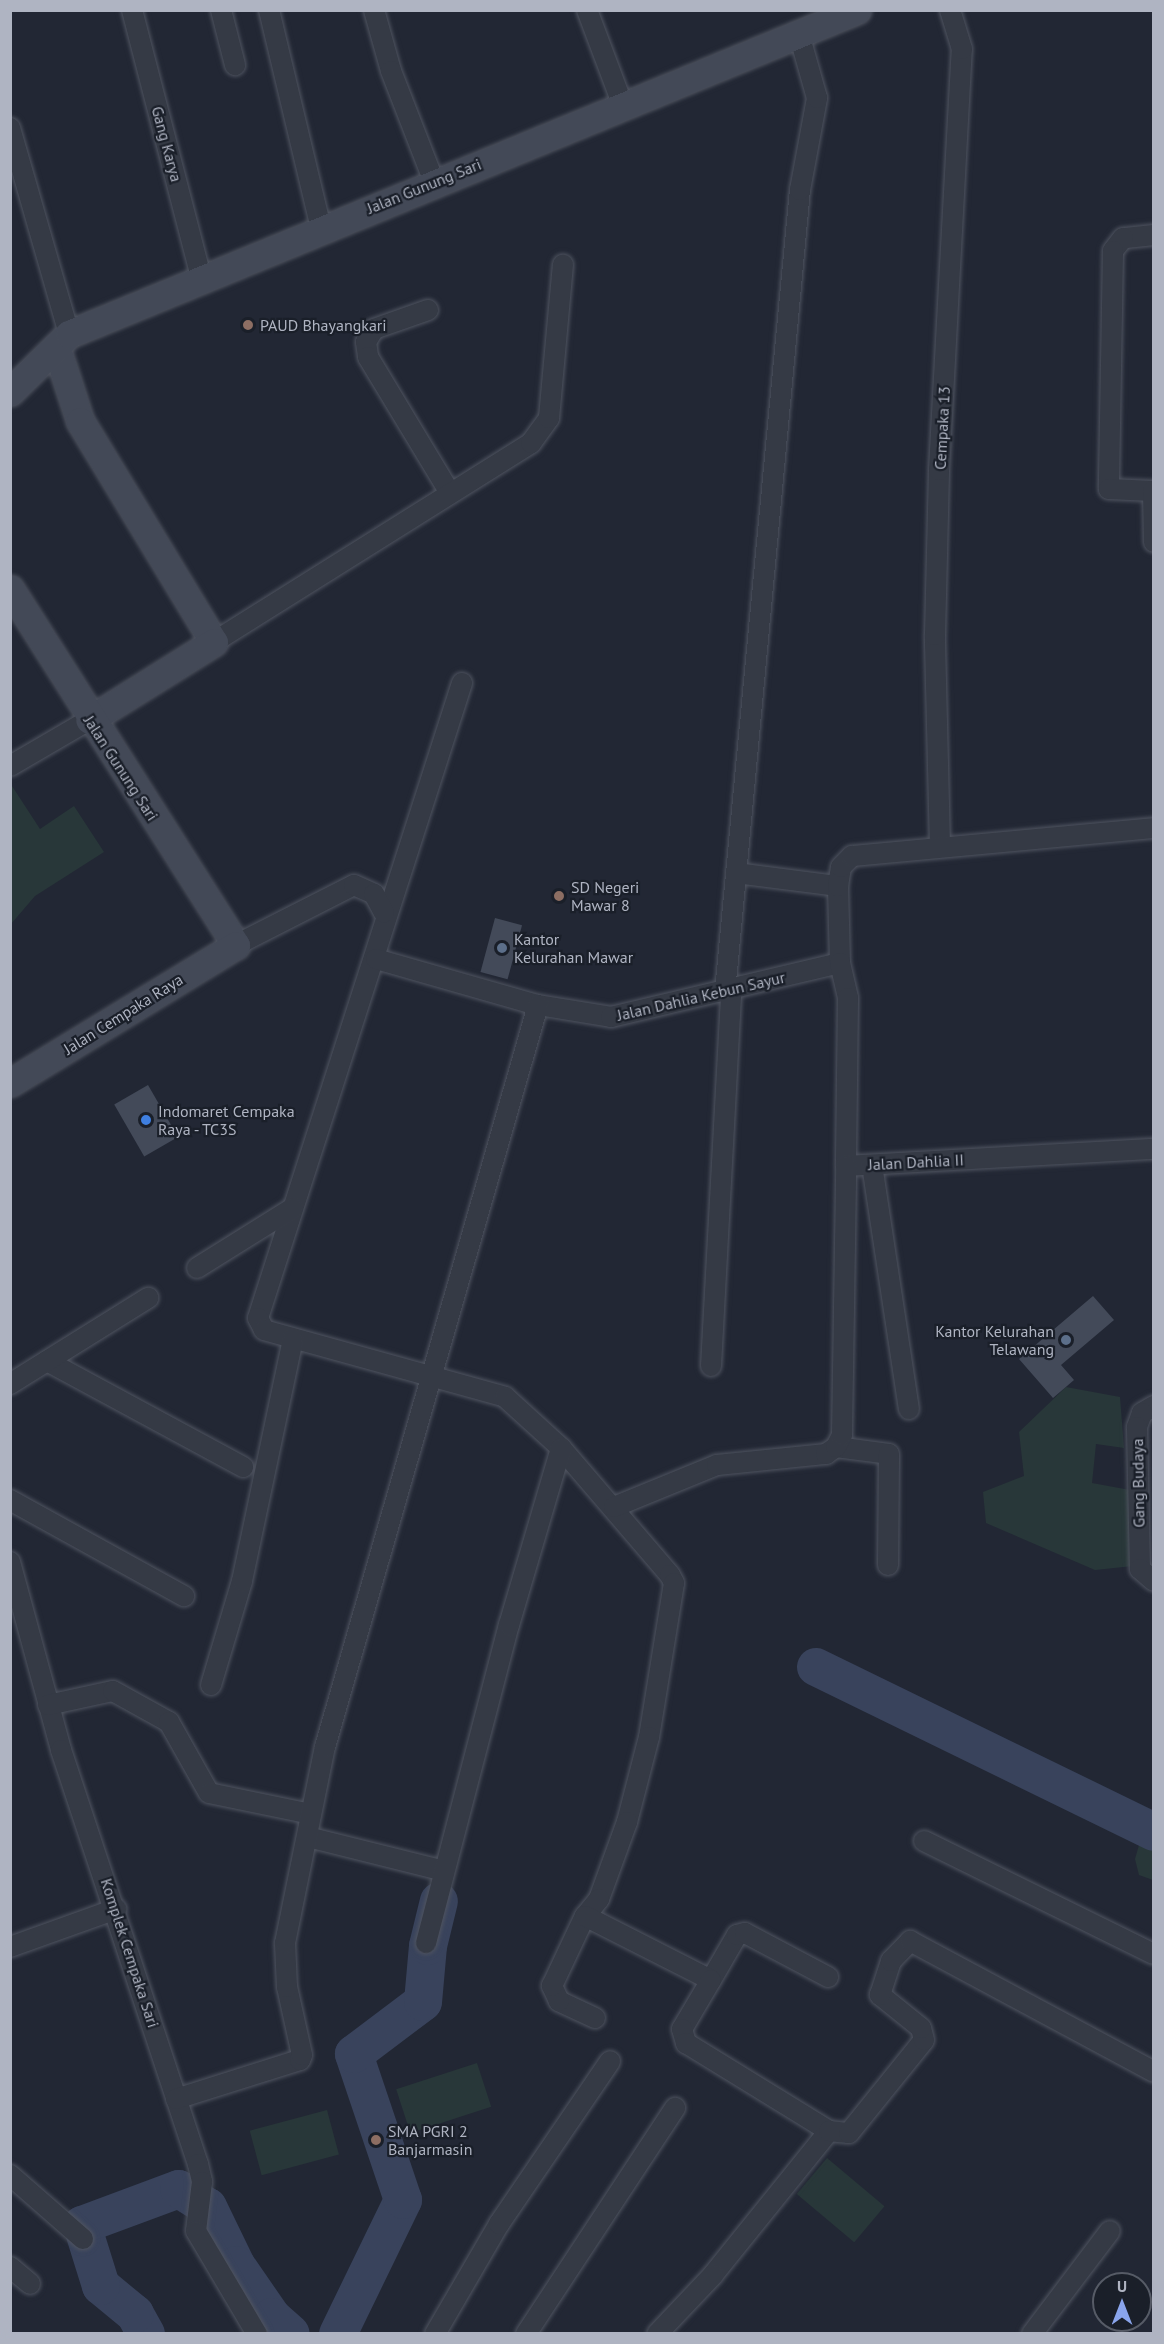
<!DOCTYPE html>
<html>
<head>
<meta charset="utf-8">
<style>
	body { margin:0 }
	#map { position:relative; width:1164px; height:2344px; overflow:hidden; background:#222734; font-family:"PT Sans",sans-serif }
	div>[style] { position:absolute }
	.green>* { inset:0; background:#283739; transform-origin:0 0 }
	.river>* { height:38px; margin:-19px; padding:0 19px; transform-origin:19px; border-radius:19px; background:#39435c }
	.building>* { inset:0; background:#434a59; transform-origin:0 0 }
	.roads { filter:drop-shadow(0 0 2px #4f5460) drop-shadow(0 0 2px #4f5460) }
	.street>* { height:20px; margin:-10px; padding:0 10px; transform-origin:10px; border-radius:10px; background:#353a45 }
	.secondary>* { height:27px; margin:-13.5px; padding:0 13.5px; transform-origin:13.5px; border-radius:13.5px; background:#434957 }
	.dots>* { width:16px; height:16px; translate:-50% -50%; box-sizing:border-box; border:3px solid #1a1f29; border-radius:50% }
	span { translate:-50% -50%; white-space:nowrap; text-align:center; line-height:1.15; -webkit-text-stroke:4.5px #1a1f29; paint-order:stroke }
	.street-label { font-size:16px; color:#afb4c2 }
	.poi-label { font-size:16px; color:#afb4c2 }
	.left { translate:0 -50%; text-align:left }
	.right { translate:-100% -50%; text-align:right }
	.frame { position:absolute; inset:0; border:12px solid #afb4c2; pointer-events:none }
	.north { position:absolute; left:1092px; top:2272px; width:60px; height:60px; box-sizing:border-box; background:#1a1f29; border:2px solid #565b66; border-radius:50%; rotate:0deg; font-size:16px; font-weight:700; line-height:24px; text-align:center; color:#afb4c2 }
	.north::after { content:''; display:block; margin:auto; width:21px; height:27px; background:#8aa5ec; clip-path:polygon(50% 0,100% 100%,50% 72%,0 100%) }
</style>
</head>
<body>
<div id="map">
	<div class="green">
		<i style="clip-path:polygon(12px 786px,40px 829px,74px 806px,104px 852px,35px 896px,11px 924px)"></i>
		<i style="clip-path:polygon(1066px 1387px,1120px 1397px,1124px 1448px,1096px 1444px,1092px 1483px,1130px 1490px,1133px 1566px,1095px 1570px,986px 1523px,983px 1492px,1024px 1476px,1019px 1432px)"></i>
		<i style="clip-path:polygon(1141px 1838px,1153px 1842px,1153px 1880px,1139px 1875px,1135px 1859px)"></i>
		<i style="left:477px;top:2063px;width:46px;height:85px;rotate:72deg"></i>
		<i style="left:327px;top:2110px;width:46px;height:80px;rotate:75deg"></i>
		<i style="left:827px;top:2158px;width:75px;height:47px;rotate:40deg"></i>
	</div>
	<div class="river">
		<i style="left:816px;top:1667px;width:376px;rotate:26deg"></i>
		<i style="left:146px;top:2334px;width:23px;rotate:-119deg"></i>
		<i style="left:135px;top:2314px;width:44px;rotate:-140.5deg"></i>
		<i style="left:101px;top:2286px;width:64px;rotate:-107.3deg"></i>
		<i style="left:82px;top:2225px;width:103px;rotate:-20.4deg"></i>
		<i style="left:179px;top:2189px;width:34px;rotate:32deg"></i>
		<i style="left:208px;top:2207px;width:64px;rotate:64.2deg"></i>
		<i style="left:236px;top:2265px;width:63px;rotate:55.3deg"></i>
		<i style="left:272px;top:2317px;width:25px;rotate:42deg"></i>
		<i style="left:338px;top:2334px;width:149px;rotate:-64.1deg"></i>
		<i style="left:403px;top:2200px;width:154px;rotate:-108.6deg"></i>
		<i style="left:354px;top:2054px;width:86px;rotate:-37deg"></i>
		<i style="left:423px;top:2002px;width:56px;rotate:-84.9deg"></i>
		<i style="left:428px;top:1946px;width:46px;rotate:-76.3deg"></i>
	</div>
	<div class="building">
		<i style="left:495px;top:918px;width:28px;height:56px;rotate:15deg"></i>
		<i style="left:148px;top:1085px;width:60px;height:39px;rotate:60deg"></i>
		<i style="clip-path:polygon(1093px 1296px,1114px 1320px,1061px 1365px,1074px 1380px,1053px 1398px,1019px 1359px)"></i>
	</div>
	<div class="roads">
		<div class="street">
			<i style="left:132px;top:10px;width:276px;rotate:75.5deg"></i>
			<i style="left:221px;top:10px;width:57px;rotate:75.7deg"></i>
			<i style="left:269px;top:10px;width:224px;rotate:76.6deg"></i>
			<i style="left:374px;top:10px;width:63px;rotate:74.4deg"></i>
			<i style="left:391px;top:71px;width:119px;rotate:68.8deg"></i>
			<i style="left:587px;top:10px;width:103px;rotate:69.4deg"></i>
			<i style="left:10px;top:128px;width:214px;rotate:74deg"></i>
			<i style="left:1154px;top:235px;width:31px;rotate:174deg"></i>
			<i style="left:1123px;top:238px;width:16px;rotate:128deg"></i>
			<i style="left:1113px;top:251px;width:238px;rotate:91deg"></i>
			<i style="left:1109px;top:489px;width:44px;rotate:2.6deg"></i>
			<i style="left:1153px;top:491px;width:51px;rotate:88.9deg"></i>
			<i style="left:428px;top:310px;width:57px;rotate:160.6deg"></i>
			<i style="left:374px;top:329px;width:15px;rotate:122deg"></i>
			<i style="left:366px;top:342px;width:15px;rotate:82deg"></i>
			<i style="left:368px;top:357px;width:159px;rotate:58.9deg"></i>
			<i style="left:214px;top:642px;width:374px;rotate:-32.1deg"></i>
			<i style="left:531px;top:443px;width:31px;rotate:-54deg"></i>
			<i style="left:549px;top:418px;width:154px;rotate:-84.8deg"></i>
			<i style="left:462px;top:683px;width:667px;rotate:107.81deg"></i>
			<i style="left:258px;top:1318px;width:13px;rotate:63deg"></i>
			<i style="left:264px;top:1330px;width:250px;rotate:15.5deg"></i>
			<i style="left:505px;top:1397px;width:76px;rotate:42.3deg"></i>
			<i style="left:561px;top:1448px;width:167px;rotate:49.4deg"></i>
			<i style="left:670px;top:1575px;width:9px;rotate:63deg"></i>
			<i style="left:674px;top:1583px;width:156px;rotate:99.2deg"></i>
			<i style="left:649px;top:1737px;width:88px;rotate:104.5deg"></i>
			<i style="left:627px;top:1822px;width:82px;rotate:110deg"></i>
			<i style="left:599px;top:1899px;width:22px;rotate:129deg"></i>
			<i style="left:10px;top:766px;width:91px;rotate:-30.2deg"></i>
			<i style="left:940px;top:847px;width:212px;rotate:-91.4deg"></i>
			<i style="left:935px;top:635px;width:165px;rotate:-88.6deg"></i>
			<i style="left:939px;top:470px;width:422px;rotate:-86.9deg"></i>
			<i style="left:962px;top:49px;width:41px;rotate:-107.1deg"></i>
			<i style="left:736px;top:873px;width:103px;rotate:7.3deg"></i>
			<i style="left:236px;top:945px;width:132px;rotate:-27deg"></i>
			<i style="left:354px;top:885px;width:22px;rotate:24deg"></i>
			<i style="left:374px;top:894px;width:21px;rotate:62deg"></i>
			<i style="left:376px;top:959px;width:168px;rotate:15.9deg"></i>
			<i style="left:538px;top:1005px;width:74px;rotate:9.3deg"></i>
			<i style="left:611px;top:1017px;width:235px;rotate:-13.3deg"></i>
			<i style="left:840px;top:963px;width:77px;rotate:-91.5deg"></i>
			<i style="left:838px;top:886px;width:19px;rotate:-81deg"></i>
			<i style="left:841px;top:867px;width:16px;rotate:-45deg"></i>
			<i style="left:852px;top:856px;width:303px;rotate:-5.3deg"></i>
			<i style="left:840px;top:963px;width:36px;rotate:77deg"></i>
			<i style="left:848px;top:998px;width:168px;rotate:90.7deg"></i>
			<i style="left:846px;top:1166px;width:308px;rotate:-3.2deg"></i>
			<i style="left:725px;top:992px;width:805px;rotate:-84.66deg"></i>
			<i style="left:800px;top:190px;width:94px;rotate:-79.5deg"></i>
			<i style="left:817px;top:98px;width:66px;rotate:-105.7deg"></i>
			<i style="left:872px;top:1165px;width:247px;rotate:81.4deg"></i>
			<i style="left:197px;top:1268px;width:113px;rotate:-32deg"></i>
			<i style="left:47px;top:1361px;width:223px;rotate:28.4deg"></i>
			<i style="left:711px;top:1366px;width:376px;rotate:-86.9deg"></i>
			<i style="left:10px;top:1384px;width:163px;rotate:-31.9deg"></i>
			<i style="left:1154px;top:1406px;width:14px;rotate:150deg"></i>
			<i style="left:1142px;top:1413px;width:15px;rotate:110deg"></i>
			<i style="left:1137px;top:1427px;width:142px;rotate:88.8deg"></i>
			<i style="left:1140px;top:1569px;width:18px;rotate:41deg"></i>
			<i style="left:836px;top:1447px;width:53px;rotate:7.5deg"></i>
			<i style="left:889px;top:1454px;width:111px;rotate:90.5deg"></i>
			<i style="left:10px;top:1500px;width:199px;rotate:28.9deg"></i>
			<i style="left:614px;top:1507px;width:111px;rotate:-22.2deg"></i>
			<i style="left:717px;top:1465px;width:110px;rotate:-5.8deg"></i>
			<i style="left:826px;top:1454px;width:12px;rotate:-35deg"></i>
			<i style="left:836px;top:1447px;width:13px;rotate:-63deg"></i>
			<i style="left:842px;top:1435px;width:269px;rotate:-89.1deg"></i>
			<i style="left:10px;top:1562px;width:195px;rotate:74.8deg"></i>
			<i style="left:61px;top:1750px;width:436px;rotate:71.7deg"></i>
			<i style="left:198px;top:2164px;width:18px;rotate:77deg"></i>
			<i style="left:202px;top:2182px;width:49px;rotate:97deg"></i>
			<i style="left:196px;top:2231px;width:120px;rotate:59.4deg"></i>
			<i style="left:211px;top:1685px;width:109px;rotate:-73.4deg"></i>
			<i style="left:242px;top:1581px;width:247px;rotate:-78.1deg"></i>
			<i style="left:48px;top:1705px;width:66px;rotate:-12.2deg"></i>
			<i style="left:113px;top:1691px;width:64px;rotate:29deg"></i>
			<i style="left:169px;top:1722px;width:81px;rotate:60.6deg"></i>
			<i style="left:209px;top:1793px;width:104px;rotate:11.6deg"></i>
			<i style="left:308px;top:1837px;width:140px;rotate:14deg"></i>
			<i style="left:924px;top:1841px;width:256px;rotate:26.2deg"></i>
			<i style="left:426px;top:1943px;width:329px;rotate:-75.4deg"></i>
			<i style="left:509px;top:1625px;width:184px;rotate:-73.6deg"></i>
			<i style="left:10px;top:1947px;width:113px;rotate:-19.7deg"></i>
			<i style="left:711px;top:1980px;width:52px;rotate:-60deg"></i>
			<i style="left:737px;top:1935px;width:8px;rotate:-14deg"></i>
			<i style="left:745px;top:1933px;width:94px;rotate:27.9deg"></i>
			<i style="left:595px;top:2018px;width:40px;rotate:-155deg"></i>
			<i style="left:559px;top:2001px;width:17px;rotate:-115deg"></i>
			<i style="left:552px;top:1986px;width:77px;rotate:-64.8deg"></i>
			<i style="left:585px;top:1916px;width:141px;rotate:26.9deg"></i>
			<i style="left:711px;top:1980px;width:57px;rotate:120.6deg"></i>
			<i style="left:682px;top:2029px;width:15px;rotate:74deg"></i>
			<i style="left:686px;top:2043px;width:168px;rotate:31.6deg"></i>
			<i style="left:829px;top:2131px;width:185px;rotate:128.9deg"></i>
			<i style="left:713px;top:2275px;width:81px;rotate:133.5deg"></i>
			<i style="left:176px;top:2099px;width:130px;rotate:-17.5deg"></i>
			<i style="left:300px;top:2060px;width:5px;rotate:-68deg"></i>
			<i style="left:302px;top:2055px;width:70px;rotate:-102.4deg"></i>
			<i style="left:287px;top:1987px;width:44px;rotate:-92.6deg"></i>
			<i style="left:285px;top:1943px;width:200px;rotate:-78.5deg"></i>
			<i style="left:325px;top:1747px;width:772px;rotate:-73.98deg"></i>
			<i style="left:829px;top:2131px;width:20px;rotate:6deg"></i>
			<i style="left:849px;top:2133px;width:119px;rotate:-51.1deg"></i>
			<i style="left:924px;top:2040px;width:12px;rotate:-104deg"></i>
			<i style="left:921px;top:2028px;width:53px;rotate:-141.2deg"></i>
			<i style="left:880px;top:1995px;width:36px;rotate:-72deg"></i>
			<i style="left:891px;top:1961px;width:28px;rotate:-46deg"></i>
			<i style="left:910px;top:1941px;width:277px;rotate:28.2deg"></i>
			<i style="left:10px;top:2175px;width:97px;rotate:41.2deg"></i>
			<i style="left:10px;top:2267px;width:26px;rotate:40deg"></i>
			<i style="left:435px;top:2334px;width:127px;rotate:-59.8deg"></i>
			<i style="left:499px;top:2224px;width:197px;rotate:-55.7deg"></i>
			<i style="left:526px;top:2334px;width:271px;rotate:-56.6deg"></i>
			<i style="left:1032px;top:2334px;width:129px;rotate:-52.9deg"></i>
		</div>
		<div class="secondary">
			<i style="left:56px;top:347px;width:78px;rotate:72deg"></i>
			<i style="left:80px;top:421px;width:258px;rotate:58.8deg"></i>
			<i style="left:214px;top:642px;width:147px;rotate:148deg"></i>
			<i style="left:10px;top:392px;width:83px;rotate:-44.5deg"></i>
			<i style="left:69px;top:334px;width:852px;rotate:-22.35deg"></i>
			<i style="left:10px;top:589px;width:422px;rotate:57.6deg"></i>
			<i style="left:236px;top:945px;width:265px;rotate:148.6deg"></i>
		</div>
	</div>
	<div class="dots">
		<i style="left:248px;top:325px;background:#8d6e63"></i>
		<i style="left:559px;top:896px;background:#8d6e63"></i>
		<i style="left:502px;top:948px;background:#5c6f8a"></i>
		<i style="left:146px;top:1120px;background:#3f7fe0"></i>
		<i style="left:1066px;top:1340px;background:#5c6f8a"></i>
		<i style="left:376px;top:2140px;background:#8d6e63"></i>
	</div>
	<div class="street-label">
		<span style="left:167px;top:144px;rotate:75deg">Gang Karya</span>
		<span style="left:424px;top:186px;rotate:-22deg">Jalan Gunung Sari</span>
		<span style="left:942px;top:428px;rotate:-87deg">Cempaka 13</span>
		<span style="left:121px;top:768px;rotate:57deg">Jalan Gunung Sari</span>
		<span style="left:701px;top:996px;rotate:-13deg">Jalan Dahlia Kebun Sayur</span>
		<span style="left:123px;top:1014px;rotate:-32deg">Jalan Cempaka Raya</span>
		<span style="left:916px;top:1162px;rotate:-3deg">Jalan Dahlia II</span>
		<span style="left:1138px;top:1483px;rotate:-91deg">Gang Budaya</span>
		<span style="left:130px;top:1953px;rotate:72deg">Komplek Cempaka Sari</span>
	</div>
	<div class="poi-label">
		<span class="left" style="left:260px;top:325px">PAUD Bhayangkari</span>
		<span class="left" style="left:571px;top:896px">SD Negeri<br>Mawar 8</span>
		<span class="left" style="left:514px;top:948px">Kantor<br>Kelurahan Mawar</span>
		<span class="left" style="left:158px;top:1120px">Indomaret Cempaka<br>Raya - TC3S</span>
		<span class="right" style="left:1054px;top:1340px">Kantor Kelurahan<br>Telawang</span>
		<span class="left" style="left:388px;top:2140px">SMA PGRI 2<br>Banjarmasin</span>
	</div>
	<div class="frame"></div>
	<div class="north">U</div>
</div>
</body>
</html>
